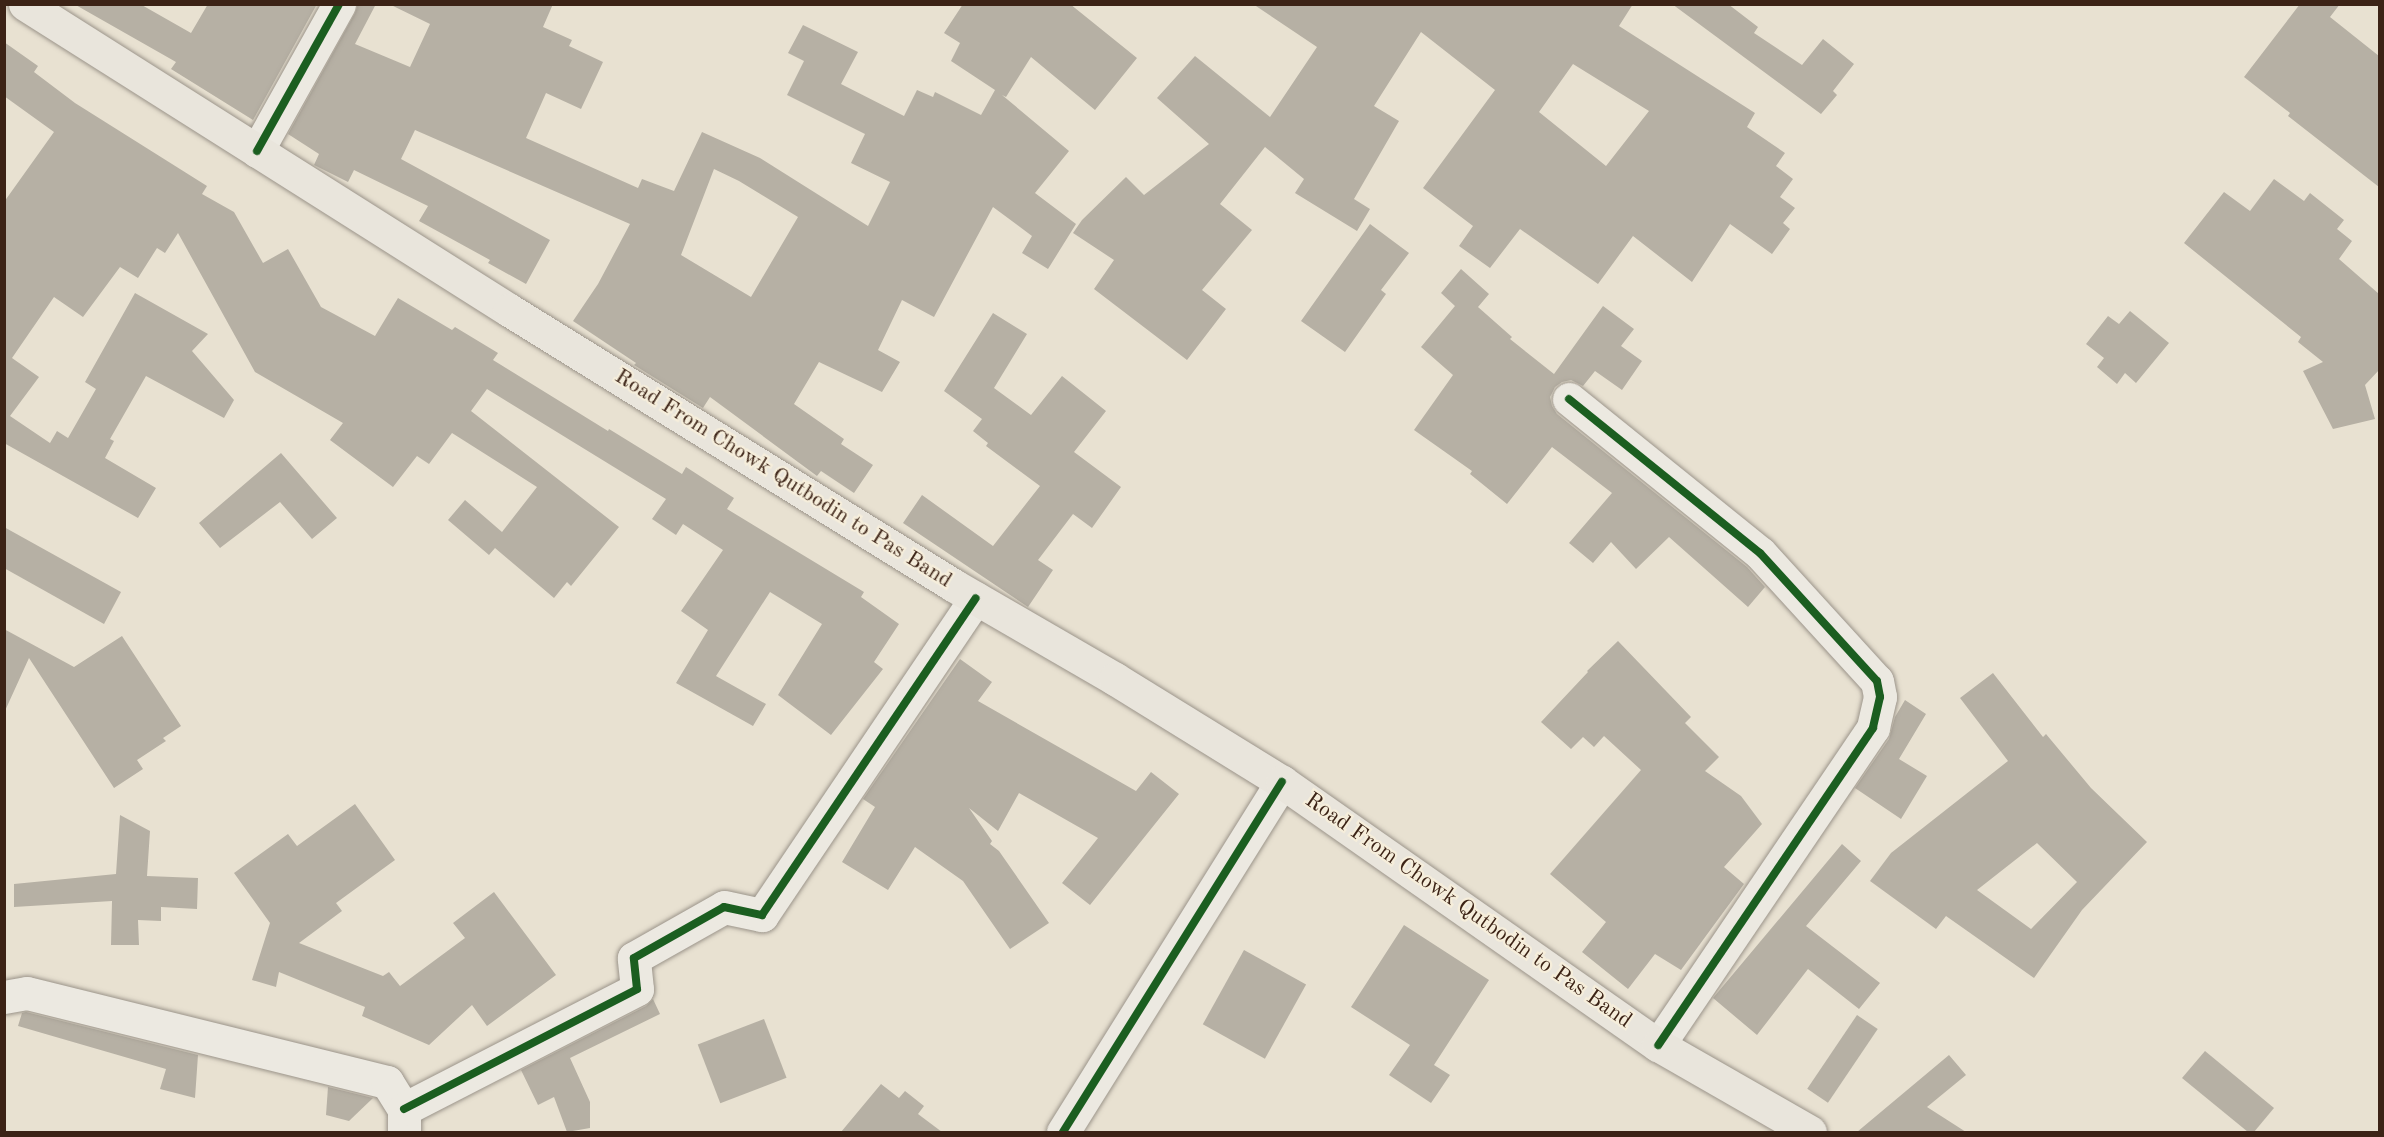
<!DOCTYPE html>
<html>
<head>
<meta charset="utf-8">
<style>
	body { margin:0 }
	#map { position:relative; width:2384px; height:1137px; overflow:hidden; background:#e8e1d1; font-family:"Old Standard TT",serif }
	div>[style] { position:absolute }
	.building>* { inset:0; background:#b6b0a4; transform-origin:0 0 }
	.roads { filter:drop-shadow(0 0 2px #9b948a) drop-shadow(0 0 2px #9b948a) }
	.minor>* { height:33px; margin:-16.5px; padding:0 16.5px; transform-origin:16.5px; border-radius:16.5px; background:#ece9e1 }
	.major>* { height:33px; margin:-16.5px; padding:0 16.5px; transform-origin:16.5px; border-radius:16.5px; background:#e9e5dc }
	.cycleway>* { height:8px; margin:-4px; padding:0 4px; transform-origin:4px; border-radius:4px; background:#1b5e20 }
	span { translate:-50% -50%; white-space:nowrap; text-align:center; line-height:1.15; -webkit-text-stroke:4.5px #f6eedb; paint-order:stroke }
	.street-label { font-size:22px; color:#3c2316 }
	.frame { position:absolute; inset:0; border:6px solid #3c2316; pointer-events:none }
</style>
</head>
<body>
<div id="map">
	<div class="building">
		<i style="clip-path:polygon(74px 4px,140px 4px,191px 33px,208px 4px,317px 4px,253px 120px,171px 69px,176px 62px)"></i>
		<i style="clip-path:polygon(evenodd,358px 4px,376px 4px,355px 44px,410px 67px,430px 24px,389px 4px,553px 4px,543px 27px,572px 40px,569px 46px,603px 62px,581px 109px,546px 93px,526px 138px,638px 188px,642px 179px,674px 191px,702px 132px,760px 158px,868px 226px,890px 182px,851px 163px,865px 134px,787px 95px,804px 61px,788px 53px,803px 25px,858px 52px,841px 84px,904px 116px,917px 90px,933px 97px,935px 92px,981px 115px,995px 90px,951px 61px,960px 43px,944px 33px,963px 4px,1070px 4px,1137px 58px,1095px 110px,1031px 57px,1006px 97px,1002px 95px,1069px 151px,1035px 193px,1076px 224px,1048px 269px,1022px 253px,1032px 236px,993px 207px,934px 317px,902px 300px,878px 350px,900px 362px,882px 392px,819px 362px,794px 404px,844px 439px,841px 444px,873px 465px,854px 493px,821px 471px,817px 476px,710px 397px,703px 408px,634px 365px,636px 363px,573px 321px,598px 284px,630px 224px,415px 130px,401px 159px,550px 240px,526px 284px,488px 263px,490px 260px,419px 221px,428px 206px,354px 170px,348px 182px,314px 165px,319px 154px,288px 134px,355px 13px,358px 4px,714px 169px,739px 181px,798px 217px,751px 297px,681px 255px,714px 169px)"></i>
		<i style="clip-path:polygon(evenodd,1253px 4px,1633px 4px,1619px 26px,1755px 113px,1747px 127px,1785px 153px,1776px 166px,1793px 179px,1780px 197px,1795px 208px,1783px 223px,1790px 229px,1772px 254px,1730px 224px,1692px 282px,1633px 236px,1598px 284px,1520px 229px,1490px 268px,1459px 246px,1473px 226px,1423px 188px,1495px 90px,1421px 32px,1374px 106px,1399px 121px,1354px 199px,1370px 209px,1357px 231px,1295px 193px,1304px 179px,1265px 147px,1220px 204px,1252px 230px,1202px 290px,1226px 309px,1187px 360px,1094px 289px,1114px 260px,1073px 233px,1082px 220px,1126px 177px,1144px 195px,1209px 144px,1157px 98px,1195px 56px,1270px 117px,1317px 47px,1253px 4px,1573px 64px,1649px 111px,1606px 166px,1539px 112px,1573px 64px)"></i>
		<i style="clip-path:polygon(1672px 4px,1728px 4px,1758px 27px,1754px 33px,1802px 65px,1823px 39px,1854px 64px,1833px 91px,1837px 95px,1821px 114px)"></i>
		<i style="clip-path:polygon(2300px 4px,2340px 4px,2330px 17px,2379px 56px,2379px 187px,2288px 116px,2290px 113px,2244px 77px)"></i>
		<i style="clip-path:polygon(4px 42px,38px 66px,34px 72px,75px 103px,207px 186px,202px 194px,234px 212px,263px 263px,288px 249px,321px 307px,375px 336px,398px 298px,452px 330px,455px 327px,498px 353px,493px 360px,608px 431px,609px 429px,682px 474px,686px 467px,734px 498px,727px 509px,864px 592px,861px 597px,899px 624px,874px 662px,883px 669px,831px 735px,778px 695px,822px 624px,770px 592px,716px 676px,766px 704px,753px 726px,676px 683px,708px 630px,681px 611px,723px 550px,683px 524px,676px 535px,652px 519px,666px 499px,487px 389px,471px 411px,619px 527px,571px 586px,567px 582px,554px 598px,495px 548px,489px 555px,448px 520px,465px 500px,502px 532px,537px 487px,452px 433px,429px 464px,417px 456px,393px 487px,330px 440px,343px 423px,255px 372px,178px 233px,165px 253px,157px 248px,138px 278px,120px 267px,83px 317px,54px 297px,12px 358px,39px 377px,10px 416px,50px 443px,57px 431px,68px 438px,96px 389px,85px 382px,135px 293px,208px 334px,192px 351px,234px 400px,224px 418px,146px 376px,110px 439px,114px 441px,105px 458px,156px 488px,138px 518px,4px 443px,4px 202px,54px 132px,4px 96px)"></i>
		<i style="clip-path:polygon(2274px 179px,2304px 201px,2310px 193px,2344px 220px,2337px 229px,2352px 241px,2339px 259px,2379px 294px,2379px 370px,2365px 385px,2375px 419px,2333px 429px,2303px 371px,2323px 362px,2298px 342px,2301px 337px,2184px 243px,2224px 192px,2250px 211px)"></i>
		<i style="clip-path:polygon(1370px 224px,1409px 253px,1381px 290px,1386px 294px,1345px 352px,1301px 321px)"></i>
		<i style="clip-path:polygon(1461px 269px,1489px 294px,1478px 307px,1512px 337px,1510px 339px,1554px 374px,1603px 306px,1634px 329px,1621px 346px,1642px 361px,1622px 390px,1595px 371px,1583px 386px,1571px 380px,1562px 382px,1555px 387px,1550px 397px,1552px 406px,1557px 414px,1747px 567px,1765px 587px,1748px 607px,1669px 537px,1636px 569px,1611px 542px,1593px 563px,1569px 543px,1612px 493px,1552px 447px,1507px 504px,1470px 474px,1472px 471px,1414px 430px,1453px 375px,1421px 347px,1455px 306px,1441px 293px)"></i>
		<i style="clip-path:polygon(2130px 311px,2169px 343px,2136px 383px,2125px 373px,2117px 384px,2097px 367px,2104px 358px,2086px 344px,2108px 316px,2119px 324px)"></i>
		<i style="clip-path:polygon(993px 313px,1027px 334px,994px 388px,1031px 415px,1062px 376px,1106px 411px,1074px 452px,1121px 487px,1092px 528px,1073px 514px,1038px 560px,1053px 570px,1028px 607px,903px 523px,922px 495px,993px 546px,1040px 486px,986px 446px,988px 443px,973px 431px,982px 419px,944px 391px)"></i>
		<i style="clip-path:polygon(281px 453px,337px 518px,312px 539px,280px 502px,220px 548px,199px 523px)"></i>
		<i style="clip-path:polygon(4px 527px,121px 592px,104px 624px,4px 568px)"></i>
		<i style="clip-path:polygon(4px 629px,74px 667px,122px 636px,181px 726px,163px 738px,166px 741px,137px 760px,143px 769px,114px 788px,29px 658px,4px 713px)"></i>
		<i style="clip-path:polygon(1618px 641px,1691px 717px,1685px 723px,1719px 757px,1705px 771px,1741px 796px,1762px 824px,1724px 867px,1744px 884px,1681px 970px,1655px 954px,1628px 989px,1582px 952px,1606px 922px,1550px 874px,1641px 770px,1604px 736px,1594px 747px,1583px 737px,1571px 749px,1541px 722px,1588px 672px,1587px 671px)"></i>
		<i style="clip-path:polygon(960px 659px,992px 682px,978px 701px,1136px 791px,1151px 772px,1179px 794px,1090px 905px,1062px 883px,1098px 838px,1019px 793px,998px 831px,969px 808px,992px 841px,990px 844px,999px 851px,1049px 923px,1010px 949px,963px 881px,915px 847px,888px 890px,842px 862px,875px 807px,863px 799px)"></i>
		<i style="clip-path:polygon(evenodd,1993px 673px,2043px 737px,2046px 734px,2091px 788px,2147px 842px,2082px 910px,2034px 978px,1946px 916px,1936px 929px,1870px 881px,1891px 853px,2008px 761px,1960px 698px,1993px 673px,2037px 843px,2077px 882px,2031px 929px,1977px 890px,2037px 843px)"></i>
		<i style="clip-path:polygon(1905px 700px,1926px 714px,1899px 759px,1927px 776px,1901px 819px,1855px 788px,1889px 739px,1895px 717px)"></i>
		<i style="clip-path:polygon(355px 804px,395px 860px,336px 903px,342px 911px,299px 943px,383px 976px,389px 972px,400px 986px,465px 938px,453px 923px,494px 892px,556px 975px,487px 1026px,472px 1005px,429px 1045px,362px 1016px,365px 1007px,279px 972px,276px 987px,252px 980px,270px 923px,234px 873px,288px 834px,297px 846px)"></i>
		<i style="clip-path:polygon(120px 815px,150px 831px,147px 876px,198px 878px,197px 909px,161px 907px,161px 921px,138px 920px,139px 945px,111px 945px,112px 901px,14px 907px,14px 884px,116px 874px)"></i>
		<i style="clip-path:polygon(1842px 844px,1861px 861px,1806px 926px,1880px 983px,1859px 1009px,1808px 969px,1757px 1035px,1713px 998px)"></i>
		<i style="clip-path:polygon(1404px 925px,1489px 980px,1434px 1065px,1450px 1075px,1431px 1103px,1389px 1075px,1410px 1045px,1351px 1007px)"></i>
		<i style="left:1244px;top:950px;width:71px;height:85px;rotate:29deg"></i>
		<i style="clip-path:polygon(653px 999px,660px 1014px,570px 1058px,590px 1102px,590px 1128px,567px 1132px,554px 1097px,538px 1105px,521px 1070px,646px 1006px)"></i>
		<i style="clip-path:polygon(26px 1012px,198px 1055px,195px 1098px,160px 1089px,166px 1069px,18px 1026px,22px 1013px)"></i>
		<i style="left:1857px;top:1015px;width:25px;height:89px;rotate:34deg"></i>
		<i style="left:764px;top:1019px;width:63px;height:71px;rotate:69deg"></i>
		<i style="clip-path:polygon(2205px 1051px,2274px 1108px,2254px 1132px,2248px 1132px,2182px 1078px)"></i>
		<i style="clip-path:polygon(1949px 1055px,1966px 1075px,1927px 1107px,1966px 1132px,1857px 1132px)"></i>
		<i style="clip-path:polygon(881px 1084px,899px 1098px,905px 1091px,924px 1106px,918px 1114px,942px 1132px,841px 1132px)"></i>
		<i style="clip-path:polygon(328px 1087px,373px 1098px,349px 1121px,326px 1115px)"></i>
	</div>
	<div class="roads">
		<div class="minor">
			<i style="left:257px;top:151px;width:168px;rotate:-60.8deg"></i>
			<i style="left:1569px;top:399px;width:245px;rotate:38.9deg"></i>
			<i style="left:1760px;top:553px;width:173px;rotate:47.6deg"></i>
			<i style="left:1877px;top:681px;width:16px;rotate:79deg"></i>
			<i style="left:1880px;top:697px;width:32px;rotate:103deg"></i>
			<i style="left:1873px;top:728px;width:383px;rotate:124.1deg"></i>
			<i style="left:4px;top:997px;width:23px;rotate:-10deg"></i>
			<i style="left:27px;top:993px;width:371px;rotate:13.9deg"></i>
			<i style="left:387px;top:1082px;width:32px;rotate:58deg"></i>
			<i style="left:404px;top:1109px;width:23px;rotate:90deg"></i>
			<i style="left:404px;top:1109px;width:262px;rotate:-27.2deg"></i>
			<i style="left:637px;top:989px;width:31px;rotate:-96deg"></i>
			<i style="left:634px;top:958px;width:103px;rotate:-29.5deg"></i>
			<i style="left:724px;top:907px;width:39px;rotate:12deg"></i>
			<i style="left:762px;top:915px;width:382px;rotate:-56deg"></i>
			<i style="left:1063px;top:1132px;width:413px;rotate:-58deg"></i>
		</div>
		<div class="major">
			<i style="left:25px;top:4px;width:573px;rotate:32.3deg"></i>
			<i style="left:509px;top:310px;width:522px;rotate:31.77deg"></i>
			<i style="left:953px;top:585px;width:187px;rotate:30.1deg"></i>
			<i style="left:1115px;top:679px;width:196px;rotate:31.7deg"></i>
			<i style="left:1282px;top:782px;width:459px;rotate:35deg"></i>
			<i style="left:1658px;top:1045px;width:175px;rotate:29.8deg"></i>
		</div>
	</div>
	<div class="cycleway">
		<i style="left:257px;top:151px;width:168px;rotate:-60.8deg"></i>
		<i style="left:1569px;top:399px;width:245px;rotate:38.9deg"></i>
		<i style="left:1760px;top:553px;width:173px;rotate:47.6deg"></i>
		<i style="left:1877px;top:681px;width:16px;rotate:79deg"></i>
		<i style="left:1880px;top:697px;width:32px;rotate:103deg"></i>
		<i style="left:1873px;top:728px;width:383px;rotate:124.1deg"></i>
		<i style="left:404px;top:1109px;width:262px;rotate:-27.2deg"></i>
		<i style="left:637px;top:989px;width:31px;rotate:-96deg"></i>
		<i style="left:634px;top:958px;width:103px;rotate:-29.5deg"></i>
		<i style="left:724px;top:907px;width:39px;rotate:12deg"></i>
		<i style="left:762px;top:915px;width:382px;rotate:-56deg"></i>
		<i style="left:1063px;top:1132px;width:413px;rotate:-58deg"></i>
	</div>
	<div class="street-label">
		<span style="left:783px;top:479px;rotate:32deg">Road From Chowk Qutbodin to Pas Band</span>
		<span style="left:1468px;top:911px;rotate:35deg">Road From Chowk Qutbodin to Pas Band</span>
	</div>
	<div class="frame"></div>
</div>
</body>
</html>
